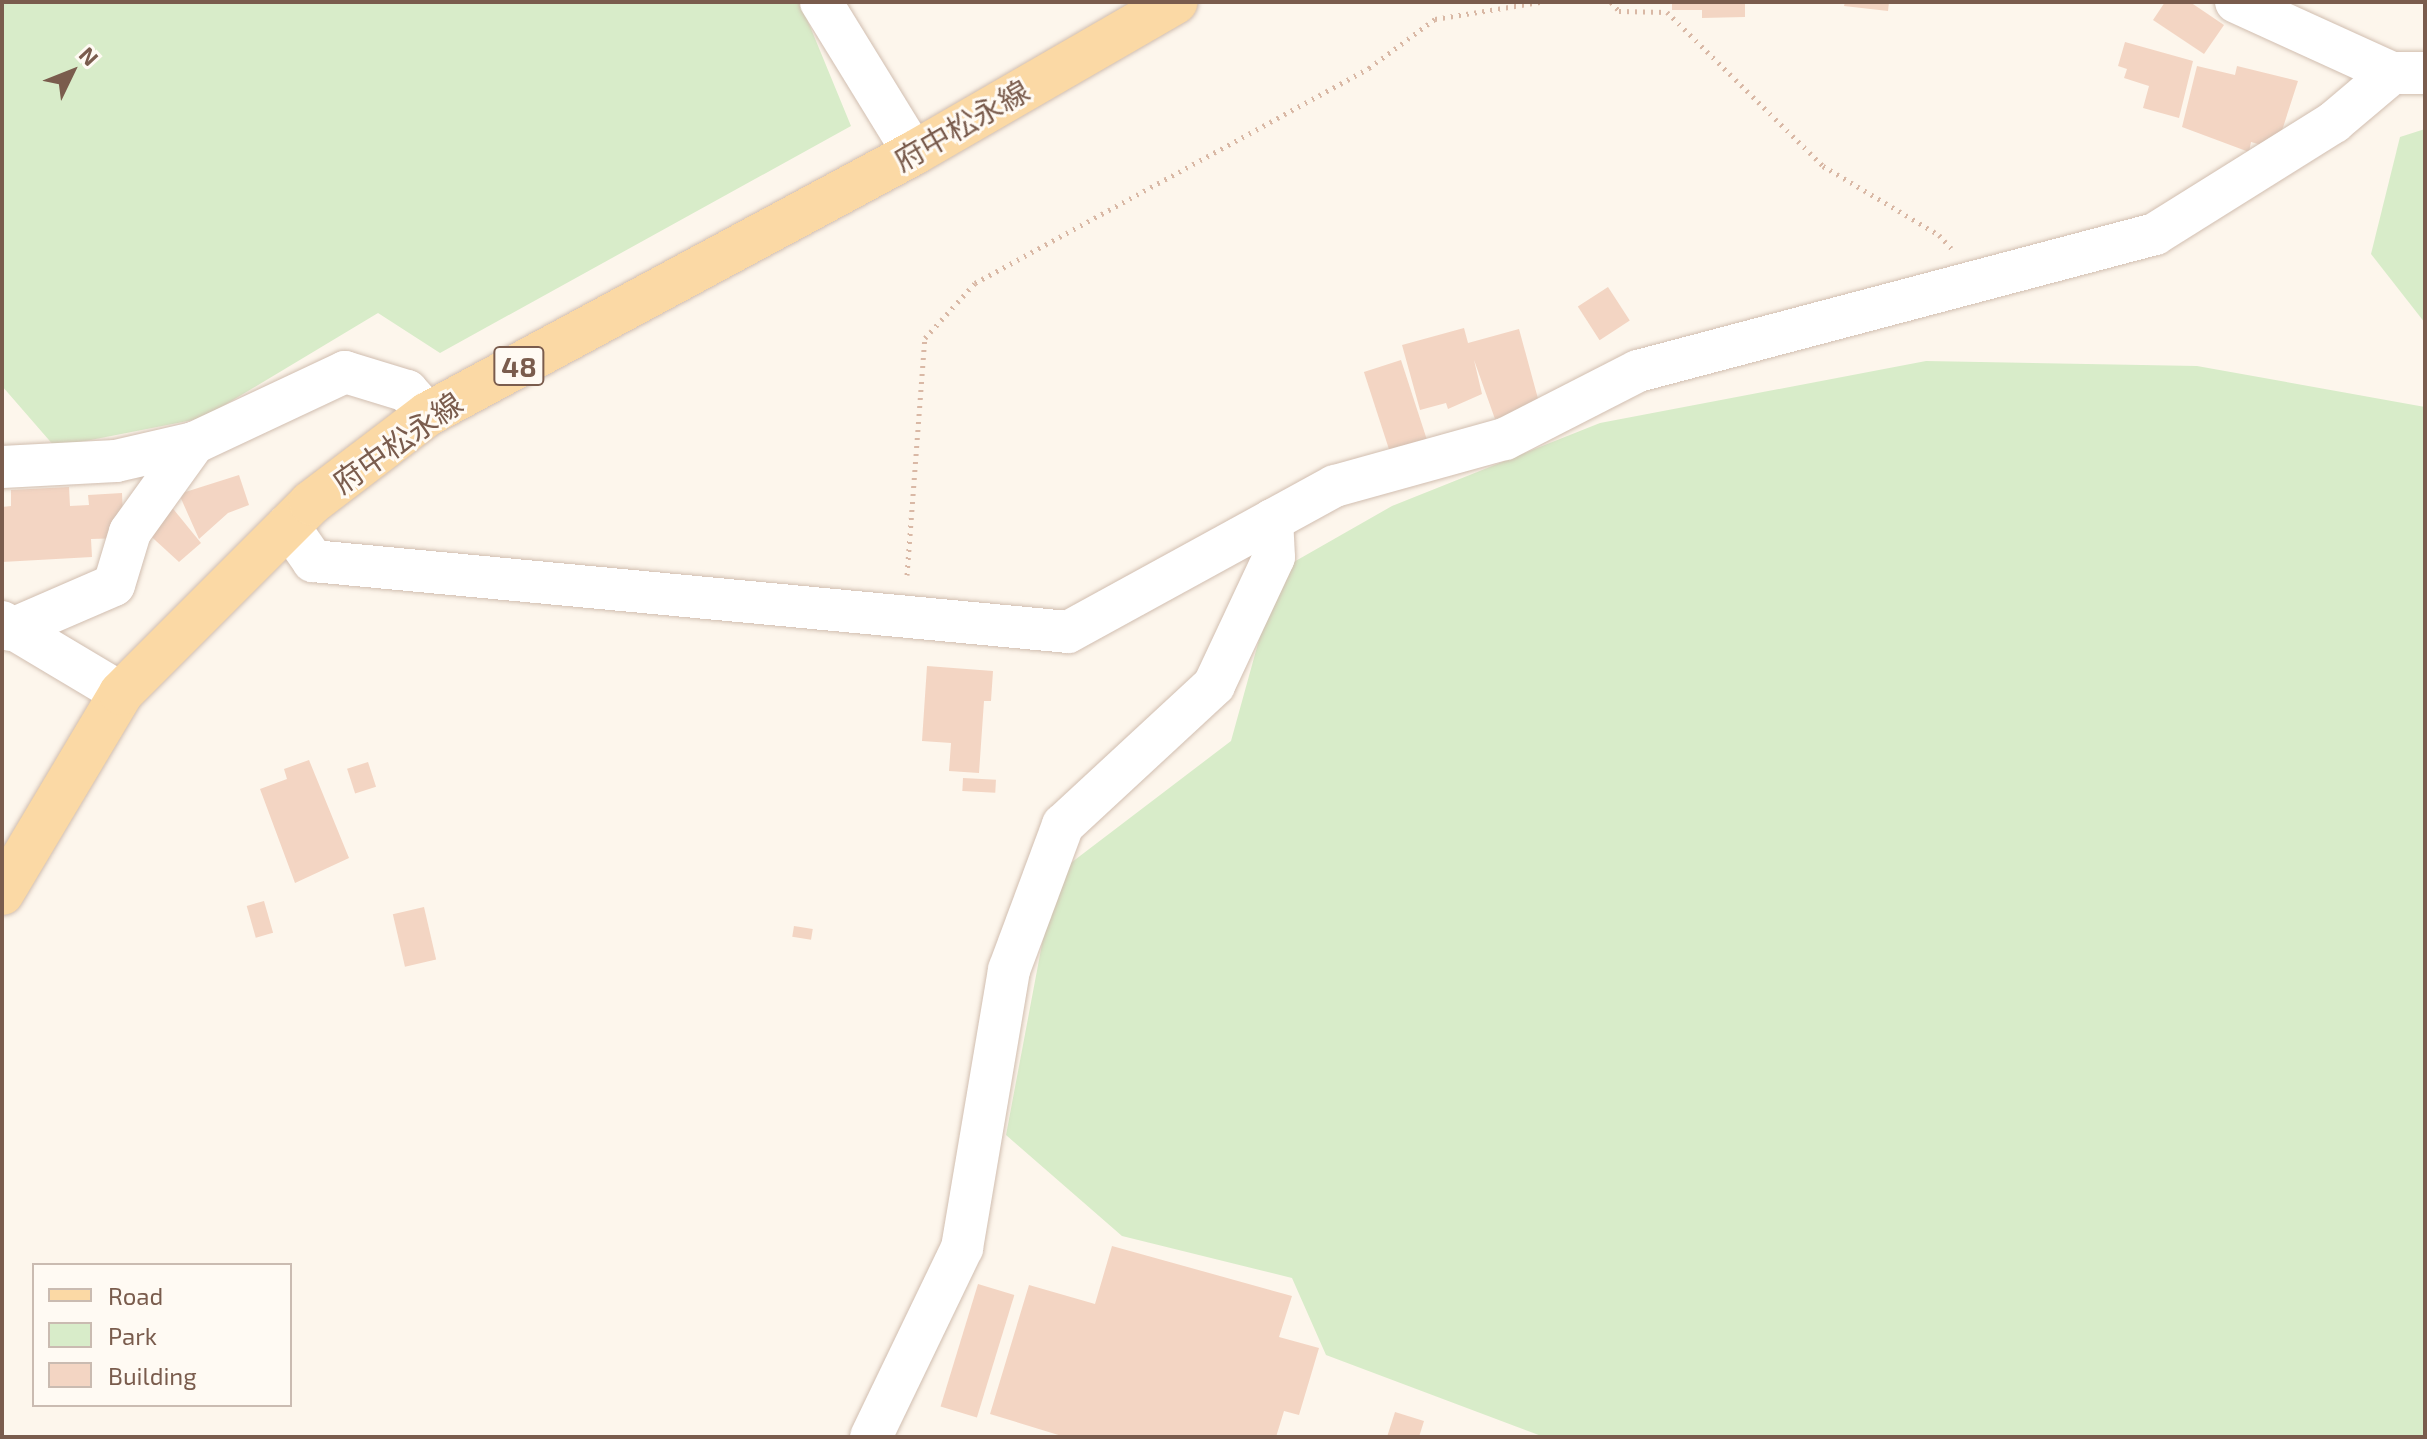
<!DOCTYPE html>
<html>
<head>
<meta charset="utf-8">
<style>
	body { margin:0 }
	#map { position:relative; width:2427px; height:1439px; overflow:hidden; background:#fdf6ec; font-family:"Exo 2","Noto Sans JP",sans-serif }
	div>[style] { position:absolute }
	.green>* { inset:0; background:#d8ecc9 }
	.building>* { inset:0; background:#f3d5c3; transform-origin:0 0 }
	.path>* { height:5px; margin-top:-2.5px; transform-origin:0; background:repeating-linear-gradient(90deg,#d9b8a5 0 2px,transparent 0 8px) }
	.roads { filter:drop-shadow(0 0 2px #d1beb0) drop-shadow(0 0 2px #d1beb0) }
	.minor>* { height:42px; margin:-21px; padding:0 21px; transform-origin:21px; border-radius:21px; background:#fff }
	.primary>* { height:44px; margin:-22px; padding:0 22px; transform-origin:22px; border-radius:22px; background:#fbd9a5 }
	span { translate:-50% -50%; white-space:nowrap; text-align:center; line-height:1.15; -webkit-text-stroke:6px #fffaf3; paint-order:stroke }
	.shield-label span { padding:2px 6px; background:#fffaf3; border:2px solid; border-radius:6px; -webkit-text-stroke-width:0 }
	.shield-label { font-size:28px; color:#7a5c4d; font-weight:700 }
	.street-label { font-size:30px; color:#7a5c4d }
	.frame { position:absolute; inset:0; border:4px solid #7a5c4d; pointer-events:none }
	.legend { position:absolute; left:32px; top:1263px; width:260px; height:144px; box-sizing:border-box; background:#fffaf3; border:2px solid #cabbb1; margin:0; padding:10px 14px; list-style:none; font-size:24px; color:#7a5c4d }
	.legend li { display:flex; align-items:center; gap:16px; height:40px }
	.legend b { width:40px; border:2px solid #cabbb1 }
	.north { position:absolute; left:32px; top:32px; width:80px; height:80px; -webkit-text-stroke:6px #fffaf3; paint-order:stroke; rotate:47deg; font-size:22px; font-weight:700; line-height:32px; text-align:center; color:#7a5c4d }
	.north::after { content:''; display:block; margin:auto; width:28px; height:36px; background:#7a5c4d; clip-path:polygon(50% 0,100% 100%,50% 72%,0 100%) }
</style>
</head>
<body>
<div id="map">
	<div class="green">
		<i style="clip-path:polygon(2px 2px,800px 2px,851px 126px,440px 353px,378px 313px,203px 418px,55px 447px,2px 386px)"></i>
		<i style="clip-path:polygon(2425px 129px,2425px 323px,2371px 254px,2400px 137px)"></i>
		<i style="clip-path:polygon(1926px 361px,2197px 366px,2425px 407px,2425px 1437px,1544px 1437px,1326px 1355px,1292px 1278px,1122px 1236px,1006px 1135px,1055px 875px,1231px 741px,1278px 571px,1392px 506px,1600px 423px)"></i>
	</div>
	<div class="building">
		<i style="clip-path:polygon(1672px 2px,1745px 2px,1745px 17px,1702px 18px,1702px 10px,1672px 10px)"></i>
		<i style="clip-path:polygon(1845px 2px,1889px 2px,1888px 11px,1844px 6px)"></i>
		<i style="clip-path:polygon(2165px 2px,2190px 2px,2224px 25px,2204px 54px,2153px 20px)"></i>
		<i style="clip-path:polygon(2125px 42px,2193px 61px,2179px 118px,2143px 108px,2149px 86px,2124px 78px,2127px 69px,2118px 66px)"></i>
		<i style="clip-path:polygon(2197px 66px,2235px 75px,2237px 66px,2298px 81px,2276px 149px,2251px 142px,2249px 152px,2182px 127px)"></i>
		<i style="left:1608px;top:287px;width:40px;height:36px;rotate:57deg"></i>
		<i style="clip-path:polygon(1464px 328px,1468px 343px,1519px 329px,1540px 406px,1495px 419px,1474px 360px,1482px 394px,1448px 409px,1446px 403px,1420px 410px,1402px 345px)"></i>
		<i style="left:1401px;top:360px;width:86px;height:39px;rotate:72deg"></i>
		<i style="clip-path:polygon(239px 475px,249px 505px,228px 513px,199px 539px,179px 494px)"></i>
		<i style="clip-path:polygon(69px 487px,70px 506px,89px 505px,88px 495px,122px 493px,124px 538px,91px 539px,92px 557px,2px 562px,2px 507px,11px 506px,11px 490px)"></i>
		<i style="clip-path:polygon(170px 505px,201px 543px,179px 562px,143px 529px)"></i>
		<i style="clip-path:polygon(927px 666px,993px 671px,991px 701px,984px 701px,979px 773px,949px 771px,951px 743px,922px 741px)"></i>
		<i style="clip-path:polygon(309px 760px,349px 858px,295px 883px,260px 789px,287px 779px,284px 769px)"></i>
		<i style="left:368px;top:762px;width:26px;height:22px;rotate:72deg"></i>
		<i style="left:963px;top:778px;width:33px;height:13px;rotate:3deg"></i>
		<i style="left:264px;top:901px;width:33px;height:18px;rotate:74deg"></i>
		<i style="left:424px;top:907px;width:54px;height:32px;rotate:77deg"></i>
		<i style="left:794px;top:926px;width:19px;height:11px;rotate:9deg"></i>
		<i style="clip-path:polygon(1112px 1246px,1292px 1296px,1279px 1337px,1319px 1348px,1299px 1415px,1284px 1411px,1276px 1437px,1065px 1437px,990px 1414px,1029px 1285px,1095px 1304px)"></i>
		<i style="left:978px;top:1284px;width:38px;height:128px;rotate:17deg"></i>
		<i style="clip-path:polygon(1395px 1412px,1424px 1421px,1419px 1437px,1387px 1437px)"></i>
	</div>
	<div class="path">
		<i style="left:1611px;top:2px;width:12px;rotate:48deg"></i>
		<i style="left:1619px;top:11px;width:48px;rotate:1.2deg"></i>
		<i style="left:1667px;top:12px;width:219px;rotate:44.6deg"></i>
		<i style="left:1823px;top:166px;width:135px;rotate:30.7deg"></i>
		<i style="left:1939px;top:235px;width:18px;rotate:47deg"></i>
		<i style="left:907px;top:575px;width:238px;rotate:-85.7deg"></i>
		<i style="left:925px;top:338px;width:74px;rotate:-47.7deg"></i>
		<i style="left:975px;top:283px;width:449px;rotate:-28.6deg"></i>
		<i style="left:1369px;top:68px;width:82px;rotate:-36.6deg"></i>
		<i style="left:1435px;top:19px;width:106px;rotate:-9.2deg"></i>
	</div>
	<div class="roads">
		<div class="minor">
			<i style="left:821px;top:2px;width:177px;rotate:58.4deg"></i>
			<i style="left:2236px;top:2px;width:171px;rotate:24.5deg"></i>
			<i style="left:2392px;top:73px;width:33px"></i>
			<i style="left:2px;top:467px;width:114px;rotate:-3deg"></i>
			<i style="left:116px;top:461px;width:80px;rotate:-13deg"></i>
			<i style="left:194px;top:443px;width:167px;rotate:-25.2deg"></i>
			<i style="left:345px;top:372px;width:65px;rotate:17deg"></i>
			<i style="left:407px;top:391px;width:31px;rotate:48deg"></i>
			<i style="left:288px;top:525px;width:44px;rotate:55.2deg"></i>
			<i style="left:313px;top:561px;width:758px;rotate:5.37deg"></i>
			<i style="left:1068px;top:632px;width:304px;rotate:-28.7deg"></i>
			<i style="left:1335px;top:486px;width:176px;rotate:-15.5deg"></i>
			<i style="left:1505px;top:439px;width:149px;rotate:-27.1deg"></i>
			<i style="left:1638px;top:371px;width:535px;rotate:-14.84deg"></i>
			<i style="left:2155px;top:234px;width:211px;rotate:-32deg"></i>
			<i style="left:2334px;top:122px;width:76px;rotate:-40.2deg"></i>
			<i style="left:2px;top:622px;width:139px;rotate:30.8deg"></i>
			<i style="left:10px;top:630px;width:113px;rotate:-23.4deg"></i>
			<i style="left:114px;top:585px;width:55px;rotate:-73.2deg"></i>
			<i style="left:130px;top:532px;width:110px;rotate:-54.3deg"></i>
			<i style="left:871px;top:1437px;width:210px;rotate:-64.3deg"></i>
			<i style="left:962px;top:1248px;width:282px;rotate:-80.4deg"></i>
			<i style="left:1009px;top:970px;width:155px;rotate:-69.6deg"></i>
			<i style="left:1063px;top:825px;width:206px;rotate:-42.8deg"></i>
			<i style="left:1214px;top:685px;width:141px;rotate:-64.9deg"></i>
			<i style="left:1274px;top:557px;width:37px;rotate:-93deg"></i>
		</div>
		<div class="primary">
			<i style="left:2px;top:893px;width:233px;rotate:-59.2deg"></i>
			<i style="left:121px;top:693px;width:269px;rotate:-45deg"></i>
			<i style="left:311px;top:503px;width:147px;rotate:-37.3deg"></i>
			<i style="left:428px;top:414px;width:552px;rotate:-28.24deg"></i>
			<i style="left:914px;top:153px;width:302px;rotate:-30deg"></i>
		</div>
	</div>
	<div class="shield-label">
		<span style="left:519px;top:366px">48</span>
	</div>
	<div class="street-label">
		<span style="left:961px;top:125px;rotate:-30deg">府中松永線</span>
		<span style="left:397px;top:442px;rotate:-35deg">府中松永線</span>
	</div>
	<div class="frame"></div>
	<ul class="legend">
	<li><b style="height:10px;background:#fbd9a5"></b>Road</li>
	<li><b style="height:22px;background:#d8ecc9"></b>Park</li>
	<li><b style="height:22px;background:#f3d5c3"></b>Building</li>
	</ul>
	<div class="north">N</div>
</div>
</body>
</html>
